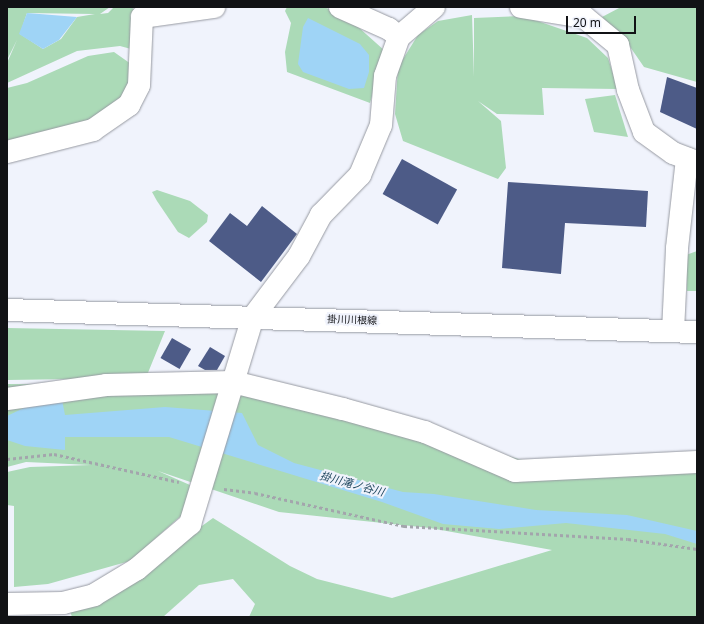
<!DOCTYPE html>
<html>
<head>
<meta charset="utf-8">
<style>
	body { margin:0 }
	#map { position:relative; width:704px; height:624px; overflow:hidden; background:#f0f3fc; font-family:"Noto Sans","Noto Sans JP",sans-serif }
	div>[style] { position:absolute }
	.green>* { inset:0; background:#abdab7 }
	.water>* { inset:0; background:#9fd4f6 }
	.building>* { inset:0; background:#4d5b87; transform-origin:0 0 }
	.path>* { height:2.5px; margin-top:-1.25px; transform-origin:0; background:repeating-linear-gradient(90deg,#a3a5ac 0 3px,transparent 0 6px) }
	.roads { filter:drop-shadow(0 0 1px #979aa2) drop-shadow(0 0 1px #979aa2) }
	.minor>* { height:22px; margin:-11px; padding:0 11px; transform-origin:11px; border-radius:11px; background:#fff }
	.major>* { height:22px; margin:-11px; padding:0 11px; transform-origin:11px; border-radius:11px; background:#fff }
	span { translate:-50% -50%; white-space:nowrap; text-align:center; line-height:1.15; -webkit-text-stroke:4px #f0f3fc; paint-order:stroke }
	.street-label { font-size:10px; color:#111215 }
	.water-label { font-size:11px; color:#153f57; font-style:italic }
	.frame { position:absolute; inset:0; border:8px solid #111215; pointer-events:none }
	.scale { position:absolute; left:566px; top:16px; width:70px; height:18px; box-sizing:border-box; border:2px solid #111215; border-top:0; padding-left:5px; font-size:12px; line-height:14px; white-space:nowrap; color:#111215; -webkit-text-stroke:3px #f0f3fc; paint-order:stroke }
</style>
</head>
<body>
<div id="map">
	<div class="green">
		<i style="clip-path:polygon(evenodd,7px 7px,110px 7px,100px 14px,108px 13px,114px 7px,131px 7px,142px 15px,131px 49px,120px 46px,77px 51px,7px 83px,7px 63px,17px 40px,7px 60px,7px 7px,27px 13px,94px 14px,95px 14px,77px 17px,61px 39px,43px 49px,20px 34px,27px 13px)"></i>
		<i style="clip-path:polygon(287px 7px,324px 7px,347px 17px,385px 51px,370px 103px,287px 72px,285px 52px,291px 23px,285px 11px)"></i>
		<i style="clip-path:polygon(621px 7px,697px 7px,697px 82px,644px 67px,626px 41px,602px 17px)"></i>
		<i style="clip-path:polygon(472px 15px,474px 77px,474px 18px,523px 16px,587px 38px,608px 58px,618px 89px,542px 88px,544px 115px,497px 114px,478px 101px,501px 121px,506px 168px,498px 179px,403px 141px,395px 114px,398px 67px,418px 35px,438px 21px)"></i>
		<i style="clip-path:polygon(114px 52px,131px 64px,132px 88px,112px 115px,7px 142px,7px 88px,27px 83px,88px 56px)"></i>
		<i style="clip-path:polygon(615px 95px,628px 137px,594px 132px,585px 99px)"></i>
		<i style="clip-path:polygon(157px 190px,190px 201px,208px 215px,207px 222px,189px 238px,178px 232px,157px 201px,152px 192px)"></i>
		<i style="clip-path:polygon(697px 251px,697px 291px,687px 291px,686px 255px)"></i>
		<i style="clip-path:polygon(7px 328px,165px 331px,143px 385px,233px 382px,343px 409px,526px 461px,697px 460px,697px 617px,249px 617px,255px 604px,233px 579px,199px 585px,163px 617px,72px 617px,69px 608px,134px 575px,213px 518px,290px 566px,317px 579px,392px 598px,552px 550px,430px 528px,279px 512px,158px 471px,190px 485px,183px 514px,130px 561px,48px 584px,14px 587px,14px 506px,7px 505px,7px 472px,30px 467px,91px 465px,26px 462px,7px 467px,7px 384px,135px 385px,73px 379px,7px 380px)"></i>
	</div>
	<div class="water">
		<i style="clip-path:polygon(27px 13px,77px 17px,59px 40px,43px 49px,19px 34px)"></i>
		<i style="clip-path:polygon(308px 18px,360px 44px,369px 55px,369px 72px,364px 88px,349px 89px,303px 72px,298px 64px,303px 27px)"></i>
		<i style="clip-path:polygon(62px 400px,65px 415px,165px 407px,242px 413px,258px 445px,294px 463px,403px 492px,434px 494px,536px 510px,627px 515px,697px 531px,697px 544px,665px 534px,566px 523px,499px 529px,443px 524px,382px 502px,169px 437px,65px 437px,65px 450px,25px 446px,7px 440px,7px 416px,32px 404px)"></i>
	</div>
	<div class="building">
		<i style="clip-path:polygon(667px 77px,697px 88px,697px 129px,660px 112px)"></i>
		<i style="left:402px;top:159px;width:63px;height:40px;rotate:29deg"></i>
		<i style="clip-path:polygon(508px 182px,648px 191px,646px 227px,565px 223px,561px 274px,502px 268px)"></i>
		<i style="clip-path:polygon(262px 206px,297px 234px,261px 282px,209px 241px,230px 213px,247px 226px)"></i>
		<i style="left:172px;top:338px;width:22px;height:23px;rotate:30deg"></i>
		<i style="clip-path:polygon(210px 347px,225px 356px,217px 370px,205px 370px,198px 366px)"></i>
	</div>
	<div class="path">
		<i style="left:7px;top:459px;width:47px;rotate:-6.1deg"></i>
		<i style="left:54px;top:454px;width:128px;rotate:12.6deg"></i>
		<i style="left:224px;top:489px;width:31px;rotate:7deg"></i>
		<i style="left:255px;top:493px;width:153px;rotate:12.5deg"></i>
		<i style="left:404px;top:526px;width:224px;rotate:3.3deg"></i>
		<i style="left:628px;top:539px;width:70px;rotate:8.2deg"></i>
	</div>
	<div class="roads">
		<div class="minor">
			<i style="left:521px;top:7px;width:64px;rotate:9deg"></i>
			<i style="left:584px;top:17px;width:44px;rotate:39.5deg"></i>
			<i style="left:618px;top:45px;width:46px;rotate:77.5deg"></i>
			<i style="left:628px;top:90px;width:45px;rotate:69.1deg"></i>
			<i style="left:644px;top:132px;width:36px;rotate:36deg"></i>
			<i style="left:673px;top:153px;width:26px;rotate:21deg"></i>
			<i style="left:399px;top:37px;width:46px;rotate:-40.6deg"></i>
			<i style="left:7px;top:152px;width:89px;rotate:-14.3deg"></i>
			<i style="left:93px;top:130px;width:44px;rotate:-34.8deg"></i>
			<i style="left:129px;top:105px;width:22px;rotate:-63deg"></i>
			<i style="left:139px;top:85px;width:68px;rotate:-87.5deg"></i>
			<i style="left:142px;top:17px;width:73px;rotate:-7.9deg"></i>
			<i style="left:673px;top:331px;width:83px;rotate:-87.2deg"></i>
			<i style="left:677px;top:248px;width:90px;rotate:-83.6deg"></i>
			<i style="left:7px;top:399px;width:100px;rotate:-8deg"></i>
			<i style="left:106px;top:385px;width:127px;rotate:-1.4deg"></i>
			<i style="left:233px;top:382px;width:113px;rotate:13.8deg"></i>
			<i style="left:343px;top:409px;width:85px;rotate:15.7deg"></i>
			<i style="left:425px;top:432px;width:98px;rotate:23.4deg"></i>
			<i style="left:515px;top:471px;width:182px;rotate:-2.8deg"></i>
			<i style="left:7px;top:604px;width:56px;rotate:-1deg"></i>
			<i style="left:63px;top:603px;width:32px;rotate:-14deg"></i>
			<i style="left:94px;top:595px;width:50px;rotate:-31.2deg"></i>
			<i style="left:137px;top:569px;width:70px;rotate:-40.3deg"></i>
			<i style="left:190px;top:524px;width:216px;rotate:-73.1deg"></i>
			<i style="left:253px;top:317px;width:76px;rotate:-53deg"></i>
			<i style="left:299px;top:256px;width:47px;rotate:-61.8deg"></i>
			<i style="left:321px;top:215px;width:56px;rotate:-45.7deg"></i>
			<i style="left:360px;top:175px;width:54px;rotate:-67.2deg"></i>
			<i style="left:381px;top:125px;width:49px;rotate:-85.3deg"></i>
			<i style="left:385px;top:76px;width:41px;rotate:-70.3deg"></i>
			<i style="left:399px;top:37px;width:13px;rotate:-141deg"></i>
			<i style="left:389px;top:29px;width:54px;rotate:-155.8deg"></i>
		</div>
		<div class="major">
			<i style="left:7px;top:310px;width:690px;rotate:1.83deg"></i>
		</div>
	</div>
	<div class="street-label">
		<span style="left:352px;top:320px;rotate:2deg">掛川川根線</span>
	</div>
	<div class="water-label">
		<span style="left:352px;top:484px;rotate:15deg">掛川滝ノ谷川</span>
	</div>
	<div class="frame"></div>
	<div class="scale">20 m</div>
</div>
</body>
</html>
